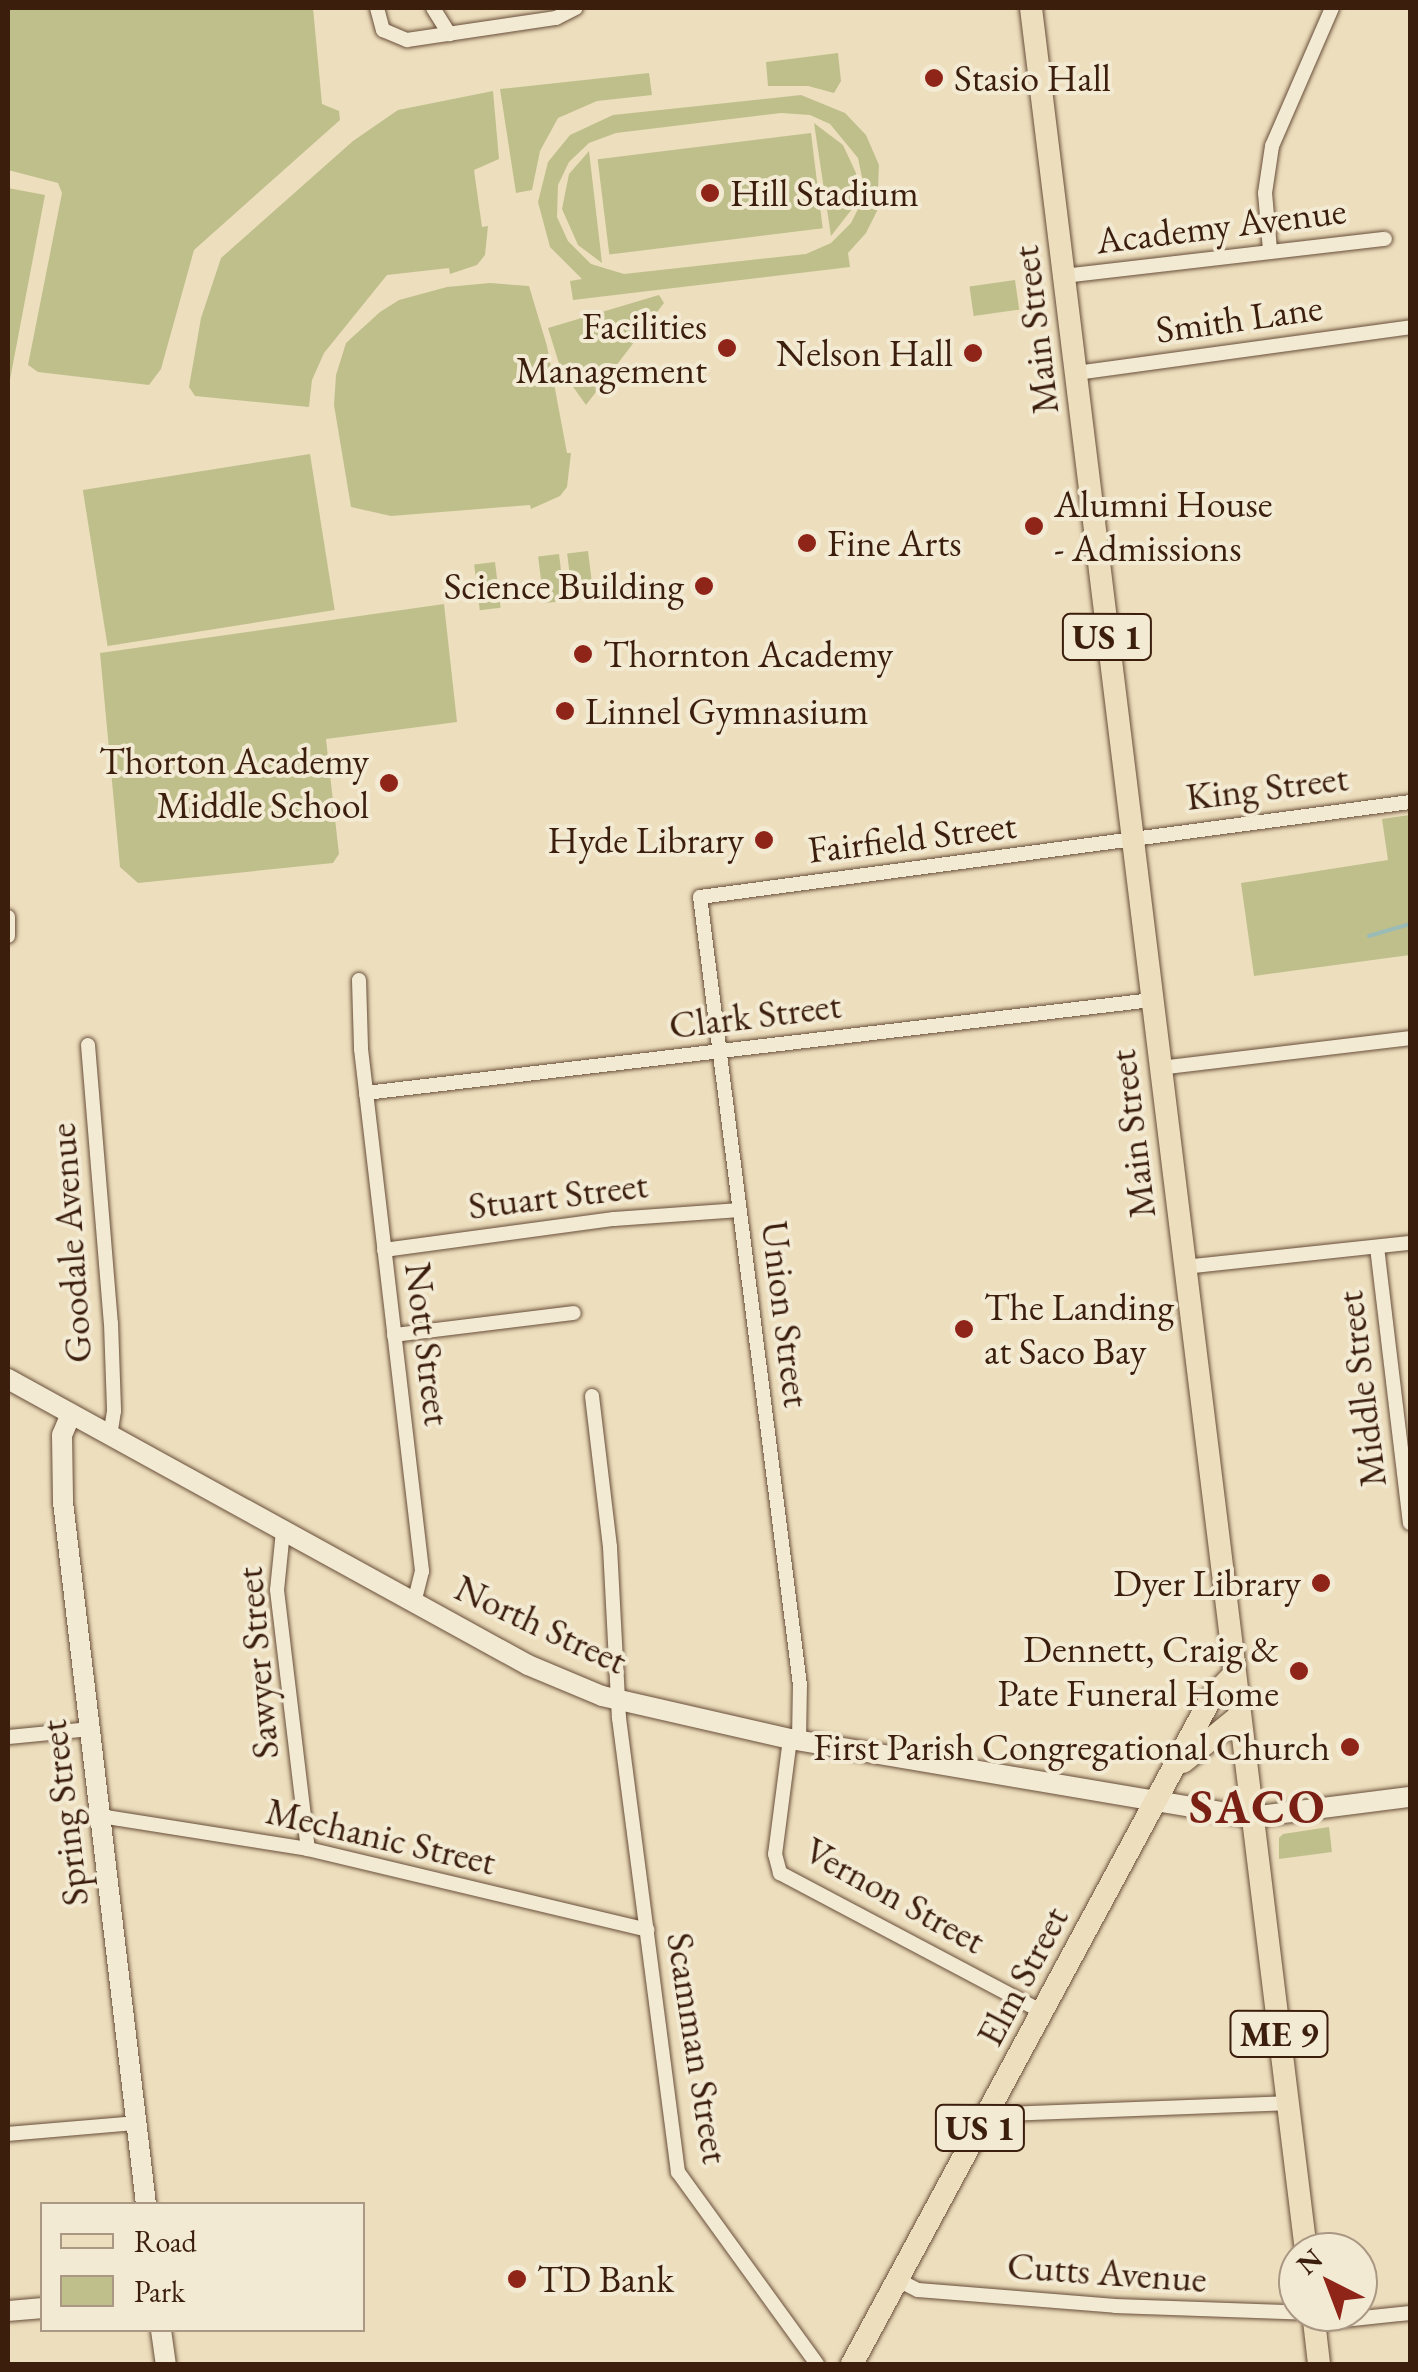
<!DOCTYPE html>
<html>
<head>
<meta charset="utf-8">
<style>
	body { margin:0 }
	#map { position:relative; width:1418px; height:2372px; overflow:hidden; background:#eddebd; font-family:"EB Garamond",serif }
	div>[style] { position:absolute }
	.green>* { inset:0; background:#bfbf8c; transform-origin:0 0 }
	.stream>* { height:4px; margin:-2px; padding:0 2px; transform-origin:2px; border-radius:2px; background:#9abbb6 }
	.roads { filter:drop-shadow(0 0 2px #684e39) drop-shadow(0 0 2px #684e39) }
	.street>* { height:14px; margin:-7px; padding:0 7px; transform-origin:7px; border-radius:7px; background:#f3ead4 }
	.secondary>* { height:20px; margin:-10px; padding:0 10px; transform-origin:10px; border-radius:10px; background:#f3ead4 }
	.primary>* { height:22px; margin:-11px; padding:0 11px; transform-origin:11px; border-radius:11px; background:#eddebd }
	.dots>* { width:28px; height:28px; translate:-50% -50%; box-sizing:border-box; border:5px solid #f3ead4; border-radius:50% }
	span { translate:-50% -50%; white-space:nowrap; text-align:center; line-height:1.15; -webkit-text-stroke:8px #f3ead4; paint-order:stroke }
	.shield-label span { padding:2px 8px; background:#f3ead4; border:2px solid; border-radius:8px; -webkit-text-stroke-width:0 }
	.shield-label { font-size:35px; color:#3c1e0d; font-weight:700 }
	.poi-label { font-size:38px; color:#3c1e0d }
	.left { translate:0 -50%; text-align:left }
	.right { translate:-100% -50%; text-align:right }
	.street-label { font-size:38px; color:#3c1e0d }
	.district-label { font-size:48px; color:#7a1f14; font-weight:700; letter-spacing:2.5px }
	.frame { position:absolute; inset:0; border:10px solid #3c1e0d; pointer-events:none }
	.legend { position:absolute; left:40px; top:2202px; width:325px; height:130px; box-sizing:border-box; background:#f3ead4; border:2px solid #aa9884; margin:0; padding:12px 18px; list-style:none; font-size:30px; color:#3c1e0d }
	.legend li { display:flex; align-items:center; gap:20px; height:50px }
	.legend b { width:50px; border:2px solid #aa9884 }
	.north { position:absolute; left:1278px; top:2232px; width:100px; height:100px; box-sizing:border-box; background:#f3ead4; border:2px solid #aa9884; border-radius:50%; rotate:318deg; font-size:28px; font-weight:700; line-height:40px; text-align:center; color:#3c1e0d }
	.north::after { content:''; display:block; margin:auto; width:35px; height:45px; background:#8f2418; clip-path:polygon(50% 0,100% 100%,50% 72%,0 100%) }
</style>
</head>
<body>
<div id="map">
	<div class="green">
		<i style="clip-path:polygon(8px 8px,313px 8px,322px 104px,339px 111px,340px 120px,194px 250px,161px 369px,149px 385px,38px 372px,28px 365px,62px 193px,58px 183px,8px 170px)"></i>
		<i style="clip-path:polygon(838px 53px,841px 81px,834px 93px,808px 86px,768px 86px,766px 62px)"></i>
		<i style="clip-path:polygon(649px 73px,652px 95px,597px 101px,558px 118px,540px 151px,532px 190px,516px 193px,500px 89px)"></i>
		<i style="clip-path:polygon(493px 91px,499px 159px,474px 170px,482px 227px,488px 226px,485px 255px,477px 265px,450px 274px,449px 268px,387px 275px,324px 353px,312px 380px,309px 407px,195px 396px,189px 387px,201px 318px,221px 258px,353px 141px,398px 110px)"></i>
		<i style="clip-path:polygon(evenodd,801px 95px,845px 113px,866px 135px,879px 165px,877px 211px,866px 233px,848px 253px,850px 267px,573px 300px,570px 281px,582px 279px,550px 247px,538px 202px,548px 162px,570px 135px,613px 115px,801px 95px,781px 113px,810px 115px,830px 124px,858px 158px,863px 182px,860px 205px,851px 223px,831px 243px,806px 254px,624px 274px,591px 264px,568px 241px,557px 217px,558px 185px,569px 162px,589px 143px,616px 133px,781px 113px)"></i>
		<i style="clip-path:polygon(814px 123px,843px 145px,856px 173px,852px 209px,831px 236px)"></i>
		<i style="left:811px;top:133px;width:96px;height:215px;rotate:83deg"></i>
		<i style="clip-path:polygon(589px 151px,602px 263px,578px 245px,562px 209px,569px 174px)"></i>
		<i style="clip-path:polygon(8px 188px,45px 195px,8px 390px)"></i>
		<i style="left:1015px;top:280px;width:30px;height:46px;rotate:82deg"></i>
		<i style="clip-path:polygon(490px 283px,529px 286px,547px 346px,567px 453px,571px 453px,567px 487px,560px 496px,531px 509px,530px 505px,391px 516px,351px 507px,334px 405px,336px 375px,346px 343px,380px 312px,399px 300px,447px 287px)"></i>
		<i style="clip-path:polygon(659px 295px,664px 303px,586px 405px,561px 370px,548px 328px)"></i>
		<i style="left:310px;top:454px;width:158px;height:230px;rotate:81deg"></i>
		<i style="left:588px;top:551px;width:47px;height:21px;rotate:83deg"></i>
		<i style="left:559px;top:554px;width:47px;height:21px;rotate:83deg"></i>
		<i style="left:495px;top:562px;width:46px;height:21px;rotate:83deg"></i>
		<i style="clip-path:polygon(444px 604px,457px 722px,326px 739px,339px 854px,333px 863px,138px 883px,120px 867px,100px 653px)"></i>
		<i style="clip-path:polygon(1410px 815px,1410px 955px,1254px 976px,1241px 883px,1388px 860px,1382px 819px)"></i>
		<i style="clip-path:polygon(1329px 1827px,1332px 1852px,1279px 1859px,1279px 1838px,1283px 1834px)"></i>
	</div>
	<div class="stream">
		<i style="left:1369px;top:936px;width:43px;rotate:-16.3deg"></i>
	</div>
	<div class="roads">
		<div class="street">
			<i style="left:377px;top:8px;width:23px;rotate:75deg"></i>
			<i style="left:383px;top:30px;width:26px;rotate:23deg"></i>
			<i style="left:407px;top:40px;width:151px;rotate:-8.4deg"></i>
			<i style="left:556px;top:18px;width:22px;rotate:-27deg"></i>
			<i style="left:433px;top:8px;width:31px;rotate:58deg"></i>
			<i style="left:1270px;top:250px;width:57px;rotate:-95deg"></i>
			<i style="left:1265px;top:193px;width:48px;rotate:-81.5deg"></i>
			<i style="left:1272px;top:146px;width:150px;rotate:-66.5deg"></i>
			<i style="left:1064px;top:276px;width:323px;rotate:-6.6deg"></i>
			<i style="left:1076px;top:373px;width:337px;rotate:-7.8deg"></i>
			<i style="left:8px;top:917px;width:19px;rotate:90deg"></i>
			<i style="left:359px;top:980px;width:69px;rotate:88.3deg"></i>
			<i style="left:361px;top:1049px;width:526px;rotate:83.33deg"></i>
			<i style="left:422px;top:1571px;width:32px;rotate:104deg"></i>
			<i style="left:88px;top:1045px;width:279px;rotate:85.3deg"></i>
			<i style="left:111px;top:1323px;width:88px;rotate:88deg"></i>
			<i style="left:114px;top:1411px;width:24px;rotate:99deg"></i>
			<i style="left:1159px;top:1068px;width:253px;rotate:-6.8deg"></i>
			<i style="left:366px;top:1093px;width:791px;rotate:-6.75deg"></i>
			<i style="left:1377px;top:1247px;width:278px;rotate:83.2deg"></i>
			<i style="left:384px;top:1250px;width:232px;rotate:-7.7deg"></i>
			<i style="left:614px;top:1219px;width:126px;rotate:-4.1deg"></i>
			<i style="left:1184px;top:1267px;width:227px;rotate:-6.1deg"></i>
			<i style="left:394px;top:1335px;width:181px;rotate:-7deg"></i>
			<i style="left:592px;top:1396px;width:152px;rotate:83.2deg"></i>
			<i style="left:610px;top:1547px;width:171px;rotate:87deg"></i>
			<i style="left:619px;top:1718px;width:458px;rotate:82.6deg"></i>
			<i style="left:678px;top:2172px;width:237px;rotate:54.1deg"></i>
			<i style="left:283px;top:1531px;width:59px;rotate:95.8deg"></i>
			<i style="left:277px;top:1590px;width:261px;rotate:83.2deg"></i>
			<i style="left:8px;top:1737px;width:81px;rotate:-5.6deg"></i>
			<i style="left:790px;top:1739px;width:116px;rotate:97.4deg"></i>
			<i style="left:775px;top:1854px;width:20px;rotate:75deg"></i>
			<i style="left:780px;top:1873px;width:297px;rotate:27.9deg"></i>
			<i style="left:799px;top:1740px;width:55px;rotate:-89deg"></i>
			<i style="left:800px;top:1685px;width:794px;rotate:-97.23deg"></i>
			<i style="left:700px;top:897px;width:716px;rotate:-7.62deg"></i>
			<i style="left:100px;top:1816px;width:211px;rotate:9deg"></i>
			<i style="left:308px;top:1849px;width:349px;rotate:13.4deg"></i>
			<i style="left:990px;top:2110px;width:16px;rotate:15deg"></i>
			<i style="left:1005px;top:2114px;width:281px;rotate:-2.2deg"></i>
			<i style="left:8px;top:2134px;width:129px;rotate:-4.9deg"></i>
			<i style="left:898px;top:2280px;width:22px;rotate:27deg"></i>
			<i style="left:918px;top:2290px;width:198px;rotate:4.6deg"></i>
			<i style="left:1115px;top:2306px;width:198px;rotate:2deg"></i>
			<i style="left:1315px;top:2323px;width:96px;rotate:-6deg"></i>
		</div>
		<div class="secondary">
			<i style="left:8px;top:1379px;width:593px;rotate:28.81deg"></i>
			<i style="left:528px;top:1665px;width:80px;rotate:22.7deg"></i>
			<i style="left:602px;top:1696px;width:193px;rotate:12.9deg"></i>
			<i style="left:790px;top:1739px;width:468px;rotate:9.6deg"></i>
			<i style="left:1251px;top:1817px;width:160px;rotate:-7.2deg"></i>
			<i style="left:71px;top:1414px;width:23px;rotate:113deg"></i>
			<i style="left:62px;top:1435px;width:67px;rotate:89.1deg"></i>
			<i style="left:63px;top:1502px;width:707px;rotate:83.26deg"></i>
			<i style="left:8px;top:2311px;width:34px;rotate:-5deg"></i>
			<i style="left:161px;top:2330px;width:34px;rotate:82deg"></i>
		</div>
		<div class="primary">
			<i style="left:1031px;top:8px;width:2261px;rotate:83.01deg"></i>
			<i style="left:1183px;top:1762px;width:71px;rotate:-39.3deg"></i>
			<i style="left:1313px;top:2312px;width:52px;rotate:83.4deg"></i>
			<i style="left:852px;top:2364px;width:757px;rotate:-61.67deg"></i>
			<i style="left:1211px;top:1698px;width:32px;rotate:-46deg"></i>
		</div>
	</div>
	<div class="dots">
		<i style="left:934px;top:78px;background:#8f2418"></i>
		<i style="left:710px;top:193px;background:#8f2418"></i>
		<i style="left:727px;top:348px;background:#8f2418"></i>
		<i style="left:973px;top:353px;background:#8f2418"></i>
		<i style="left:1034px;top:526px;background:#8f2418"></i>
		<i style="left:807px;top:543px;background:#8f2418"></i>
		<i style="left:704px;top:586px;background:#8f2418"></i>
		<i style="left:583px;top:654px;background:#8f2418"></i>
		<i style="left:565px;top:711px;background:#8f2418"></i>
		<i style="left:389px;top:783px;background:#8f2418"></i>
		<i style="left:764px;top:840px;background:#8f2418"></i>
		<i style="left:964px;top:1329px;background:#8f2418"></i>
		<i style="left:1321px;top:1583px;background:#8f2418"></i>
		<i style="left:1299px;top:1671px;background:#8f2418"></i>
		<i style="left:1350px;top:1747px;background:#8f2418"></i>
		<i style="left:517px;top:2279px;background:#8f2418"></i>
	</div>
	<div class="shield-label">
		<span style="left:1107px;top:637px">US 1</span>
		<span style="left:1279px;top:2034px">ME 9</span>
		<span style="left:980px;top:2128px">US 1</span>
	</div>
	<div class="poi-label">
		<span class="left" style="left:954px;top:78px">Stasio Hall</span>
		<span class="left" style="left:730px;top:193px">Hill Stadium</span>
		<span class="right" style="left:707px;top:348px">Facilities<br>Management</span>
		<span class="right" style="left:953px;top:353px">Nelson Hall</span>
		<span class="left" style="left:1054px;top:526px">Alumni House<br>- Admissions</span>
		<span class="left" style="left:827px;top:543px">Fine Arts</span>
		<span class="right" style="left:684px;top:586px">Science Building</span>
		<span class="left" style="left:603px;top:654px">Thornton Academy</span>
		<span class="left" style="left:585px;top:711px">Linnel Gymnasium</span>
		<span class="right" style="left:369px;top:783px">Thorton Academy<br>Middle School</span>
		<span class="right" style="left:744px;top:840px">Hyde Library</span>
		<span class="left" style="left:984px;top:1329px">The Landing<br>at Saco Bay</span>
		<span class="right" style="left:1301px;top:1583px">Dyer Library</span>
		<span class="right" style="left:1279px;top:1671px">Dennett, Craig &amp;<br>Pate Funeral Home</span>
		<span class="right" style="left:1330px;top:1747px">First Parish Congregational Church</span>
		<span class="left" style="left:537px;top:2279px">TD Bank</span>
	</div>
	<div class="street-label">
		<span style="left:1221px;top:225px;rotate:-7deg">Academy Avenue</span>
		<span style="left:1239px;top:318px;rotate:-8deg">Smith Lane</span>
		<span style="left:1035px;top:330px;rotate:-97deg">Main Street</span>
		<span style="left:1267px;top:787px;rotate:-7deg">King Street</span>
		<span style="left:912px;top:837px;rotate:-7deg">Fairfield Street</span>
		<span style="left:755px;top:1015px;rotate:-7deg">Clark Street</span>
		<span style="left:1132px;top:1134px;rotate:-97deg">Main Street</span>
		<span style="left:558px;top:1195px;rotate:-7deg">Stuart Street</span>
		<span style="left:70px;top:1243px;rotate:-94deg">Goodale Avenue</span>
		<span style="left:786px;top:1314px;rotate:83deg">Union Street</span>
		<span style="left:428px;top:1344px;rotate:83deg">Nott Street</span>
		<span style="left:1361px;top:1389px;rotate:-97deg">Middle Street</span>
		<span style="left:541px;top:1624px;rotate:25deg">North Street</span>
		<span style="left:257px;top:1663px;rotate:-95deg">Sawyer Street</span>
		<span style="left:64px;top:1813px;rotate:-97deg">Spring Street</span>
		<span style="left:381px;top:1836px;rotate:13deg">Mechanic Street</span>
		<span style="left:895px;top:1895px;rotate:29deg">Vernon Street</span>
		<span style="left:1022px;top:1976px;rotate:-62deg">Elm Street</span>
		<span style="left:698px;top:2048px;rotate:81deg">Scamman Street</span>
		<span style="left:1107px;top:2272px;rotate:4deg">Cutts Avenue</span>
	</div>
	<div class="district-label">
		<span style="left:1258px;top:1807px">SACO</span>
	</div>
	<div class="frame"></div>
	<ul class="legend">
	<li><b style="height:12px;background:#eddebd"></b>Road</li>
	<li><b style="height:28px;background:#bfbf8c"></b>Park</li>
	</ul>
	<div class="north">N</div>
</div>
</body>
</html>
